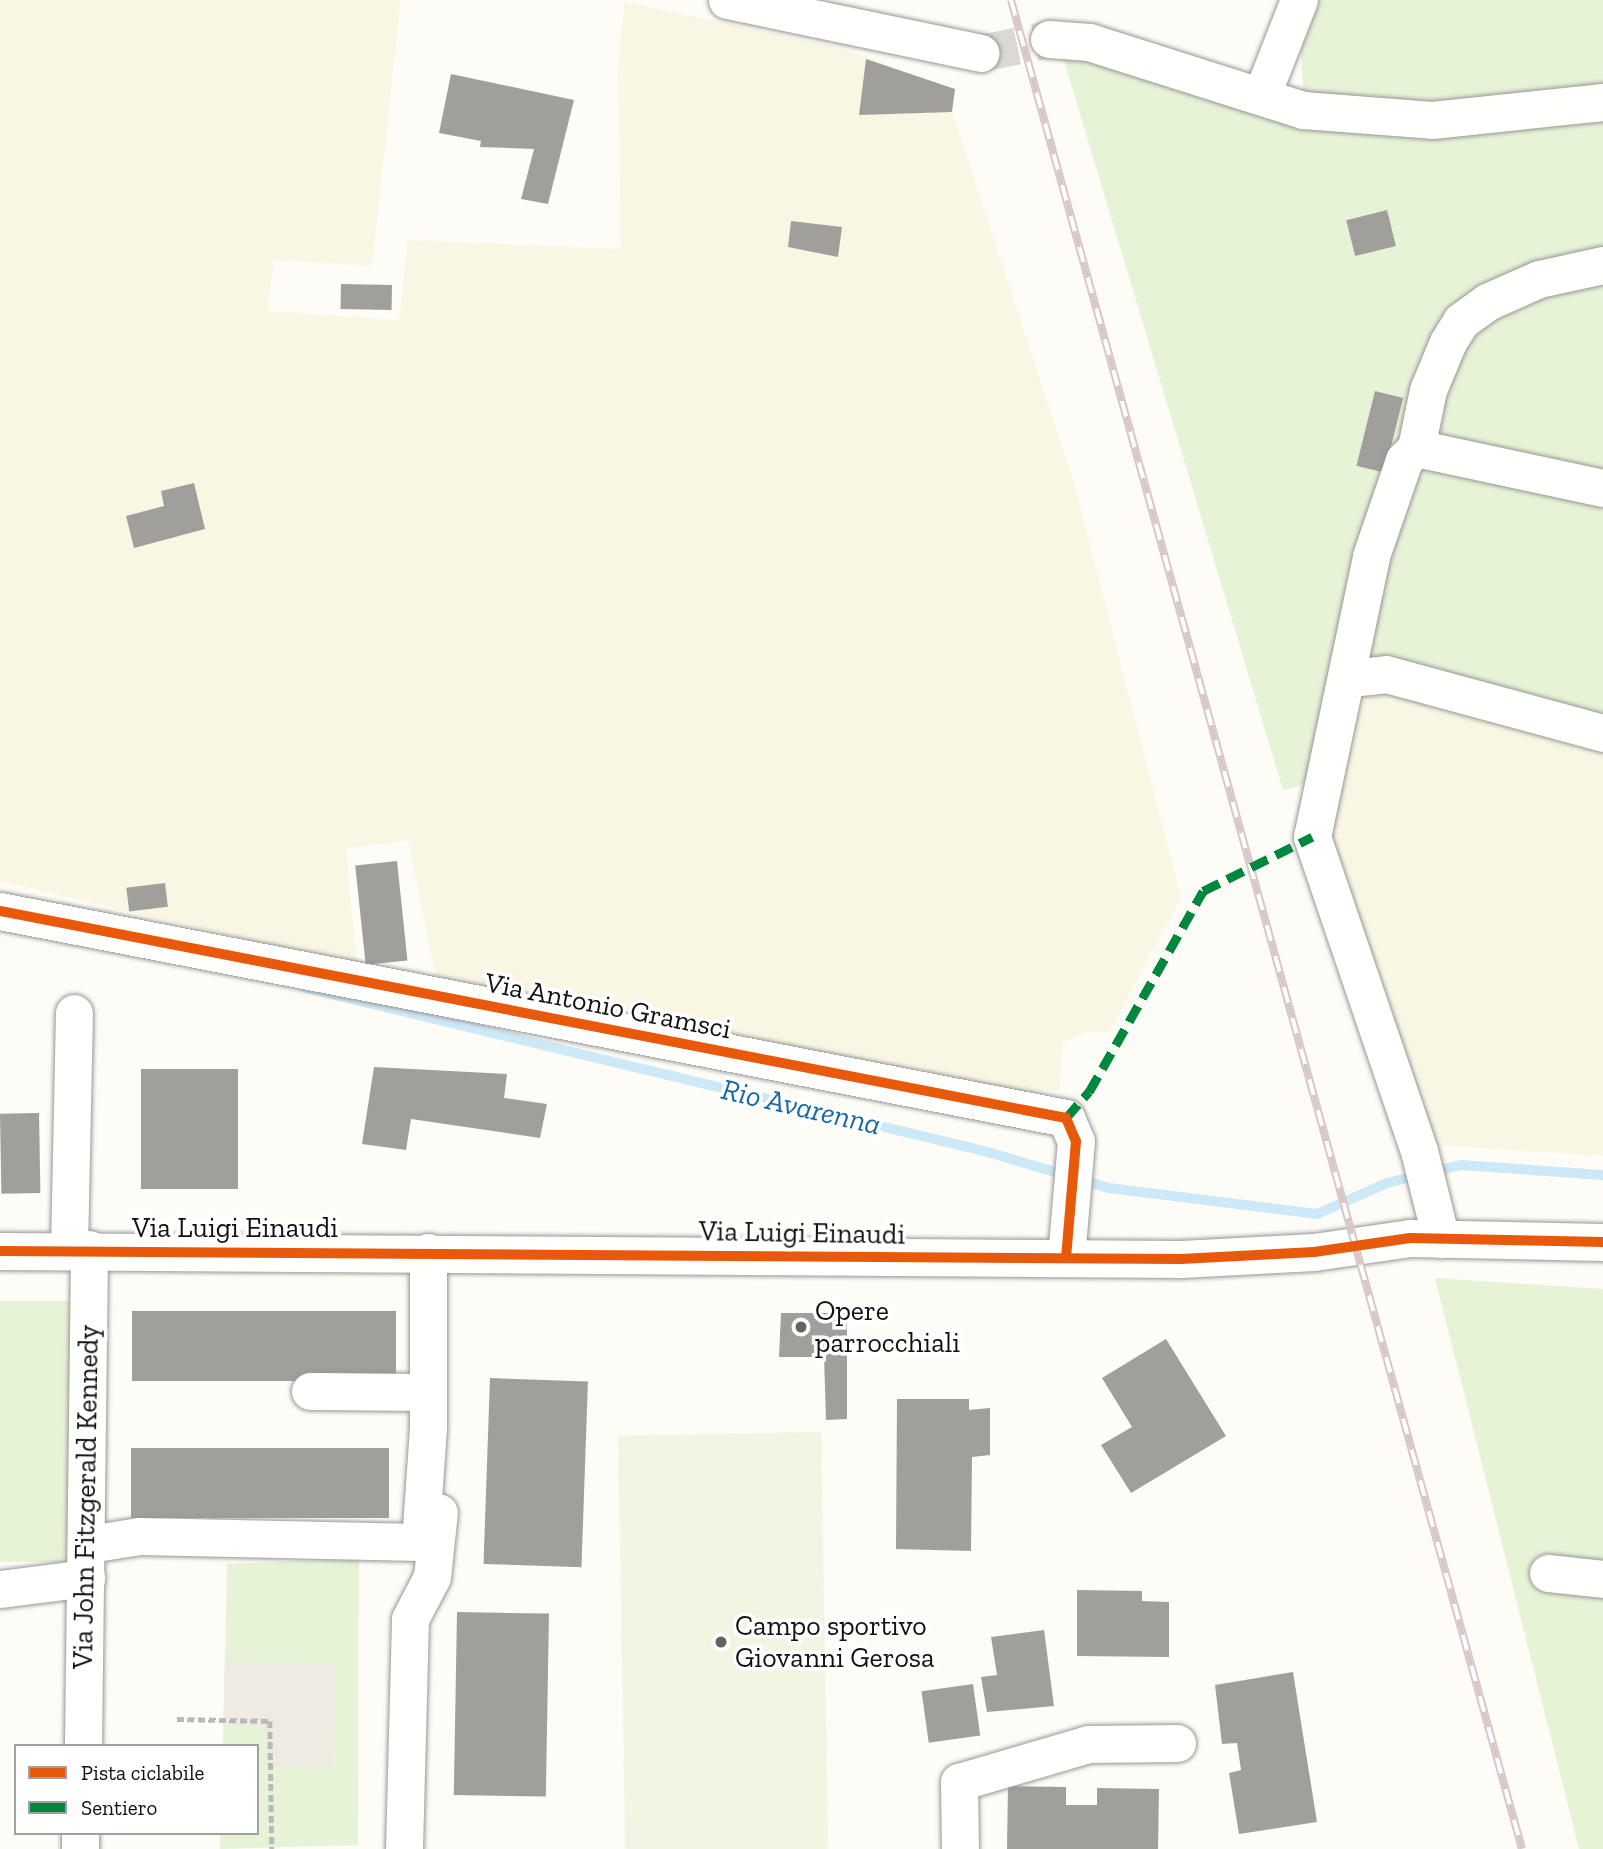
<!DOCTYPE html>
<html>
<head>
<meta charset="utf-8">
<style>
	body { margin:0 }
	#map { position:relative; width:1603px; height:1849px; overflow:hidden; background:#fdfcf7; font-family:"Zilla Slab",serif }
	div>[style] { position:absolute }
	.farmland>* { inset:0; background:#f9f7e4 }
	.green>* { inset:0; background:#e7f3d7; transform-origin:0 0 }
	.pitch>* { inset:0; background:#f0f6e1; transform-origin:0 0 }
	.plaza>* { inset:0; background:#edebe2 }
	.stream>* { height:10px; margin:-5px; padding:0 5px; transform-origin:5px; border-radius:5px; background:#cde8f7 }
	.building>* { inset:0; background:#a19f9c; transform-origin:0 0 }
	.minor-tunnel>* { height:37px; margin-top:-18.5px; transform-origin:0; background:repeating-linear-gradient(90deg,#dad9d4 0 37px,transparent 0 55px) }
	.path>* { height:4.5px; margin-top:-2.25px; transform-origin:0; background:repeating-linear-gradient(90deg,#b9b9b8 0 7px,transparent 0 10.5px) }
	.roads { filter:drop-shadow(0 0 2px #979795) drop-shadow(0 0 2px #979795) }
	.minor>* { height:37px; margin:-18.5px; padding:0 18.5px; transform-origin:18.5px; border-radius:18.5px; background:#fffffe }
	.rail>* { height:8px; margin-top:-4px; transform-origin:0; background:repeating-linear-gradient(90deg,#fff 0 16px,#d9c6c7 0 32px); box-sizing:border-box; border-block:2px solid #d9c6c7 }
	.quiet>* { height:9px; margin-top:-4.5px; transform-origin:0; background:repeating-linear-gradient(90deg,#00873e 0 18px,transparent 0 27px) }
	.cycleway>* { height:10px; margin:-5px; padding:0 5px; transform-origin:5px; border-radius:5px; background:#e8590c }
	.dots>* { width:19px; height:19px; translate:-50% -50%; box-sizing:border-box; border:4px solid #fff; border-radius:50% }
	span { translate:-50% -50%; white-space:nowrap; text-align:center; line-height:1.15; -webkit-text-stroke:7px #fff; paint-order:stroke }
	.street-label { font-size:28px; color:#111 }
	.poi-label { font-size:28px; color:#111 }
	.left { translate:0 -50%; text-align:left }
	.water-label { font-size:30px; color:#1768a6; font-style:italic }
	.legend { position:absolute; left:14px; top:1744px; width:245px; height:91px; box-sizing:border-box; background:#fff; border:2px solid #a0a0a0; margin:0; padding:9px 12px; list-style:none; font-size:21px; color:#111 }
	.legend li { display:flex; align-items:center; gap:14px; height:35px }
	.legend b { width:35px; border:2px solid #a0a0a0 }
</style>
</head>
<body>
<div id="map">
	<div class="farmland">
		<i style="clip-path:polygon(0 0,401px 0,372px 266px,274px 260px,267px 311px,399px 320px,408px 240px,621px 249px,618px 72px,624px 2px,838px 47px,955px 89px,952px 112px,1074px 483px,1181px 898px,1109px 1032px,1088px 1032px,1062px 1043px,1060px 1090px,1018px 1093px,436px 977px,408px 840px,346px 849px,357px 966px,0 881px)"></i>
		<i style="clip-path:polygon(1367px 689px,1603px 747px,1603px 1156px,1435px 1145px,1324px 826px)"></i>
	</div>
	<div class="green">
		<i style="clip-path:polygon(1313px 0,1603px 0,1603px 93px,1423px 107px,1304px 102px,1300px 38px)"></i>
		<i style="clip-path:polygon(1062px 54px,1236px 103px,1603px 112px,1603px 714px,1341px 651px,1310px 783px,1283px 790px)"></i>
		<i style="clip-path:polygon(1435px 1278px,1603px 1289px,1603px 1849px,1579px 1849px)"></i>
		<i style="left:78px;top:1301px;width:261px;height:78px;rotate:90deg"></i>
		<i style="clip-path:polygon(359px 1559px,358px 1845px,220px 1849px,220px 1833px,257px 1833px,257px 1746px,223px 1746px,227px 1564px)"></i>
	</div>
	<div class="pitch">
		<i style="left:821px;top:1432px;width:417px;height:203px;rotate:89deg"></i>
	</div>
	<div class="plaza">
		<i style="clip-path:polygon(225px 1661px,336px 1663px,333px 1768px,265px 1767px,266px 1727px,223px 1726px)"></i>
	</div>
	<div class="stream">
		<i style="left:306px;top:988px;width:697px;rotate:13.52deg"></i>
		<i style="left:984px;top:1151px;width:130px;rotate:16.5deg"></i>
		<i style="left:1109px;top:1188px;width:210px;rotate:7.1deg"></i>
		<i style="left:1317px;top:1214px;width:77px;rotate:-23.9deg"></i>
		<i style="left:1387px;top:1183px;width:76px;rotate:-13.7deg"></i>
		<i style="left:1461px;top:1165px;width:142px;rotate:4deg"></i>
	</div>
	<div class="building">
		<i style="clip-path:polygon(866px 59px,955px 89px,952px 112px,859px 115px)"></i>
		<i style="clip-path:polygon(451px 74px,574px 100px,548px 204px,521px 199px,534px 149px,480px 147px,481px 141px,439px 133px)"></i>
		<i style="left:1387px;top:210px;width:37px;height:42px;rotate:76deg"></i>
		<i style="clip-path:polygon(791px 221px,842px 227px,838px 257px,788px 247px)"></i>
		<i style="left:341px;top:284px;width:51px;height:25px;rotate:1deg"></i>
		<i style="left:1375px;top:391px;width:29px;height:77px;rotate:14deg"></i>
		<i style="clip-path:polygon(194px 483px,205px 529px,134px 548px,126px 516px,164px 506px,161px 491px)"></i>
		<i style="left:397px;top:861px;width:100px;height:42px;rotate:84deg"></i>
		<i style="left:165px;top:883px;width:24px;height:39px;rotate:83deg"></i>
		<i style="clip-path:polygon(374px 1067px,507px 1074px,504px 1098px,547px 1104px,540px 1138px,411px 1119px,406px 1150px,362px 1144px)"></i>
		<i style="left:141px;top:1069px;width:97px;height:120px"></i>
		<i style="left:39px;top:1113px;width:80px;height:39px;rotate:89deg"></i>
		<i style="left:132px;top:1311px;width:264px;height:70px"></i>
		<i style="clip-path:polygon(781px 1313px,847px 1313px,847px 1419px,826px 1420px,824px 1357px,779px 1357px)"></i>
		<i style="clip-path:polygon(1166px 1339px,1226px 1436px,1131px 1493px,1101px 1445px,1132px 1427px,1102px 1378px)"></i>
		<i style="left:490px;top:1378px;width:98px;height:186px;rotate:2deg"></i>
		<i style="clip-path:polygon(897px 1399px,969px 1399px,969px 1410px,990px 1408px,990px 1455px,972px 1457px,971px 1551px,896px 1549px)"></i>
		<i style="left:131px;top:1448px;width:258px;height:70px"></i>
		<i style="clip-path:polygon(1077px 1590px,1142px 1591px,1142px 1601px,1169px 1602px,1169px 1657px,1077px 1656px)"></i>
		<i style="left:457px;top:1612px;width:92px;height:183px;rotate:1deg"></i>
		<i style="clip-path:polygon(1044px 1630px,1054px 1706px,987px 1712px,981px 1677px,997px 1675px,991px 1637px)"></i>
		<i style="clip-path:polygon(1293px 1672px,1317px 1822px,1239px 1834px,1229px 1773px,1241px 1770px,1237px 1743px,1222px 1744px,1215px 1685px)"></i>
		<i style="left:973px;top:1684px;width:52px;height:52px;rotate:82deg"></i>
		<i style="clip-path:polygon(1008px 1786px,1066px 1787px,1066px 1805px,1097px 1805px,1097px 1788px,1159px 1789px,1158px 1849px,1007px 1849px)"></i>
	</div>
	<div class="minor-tunnel">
		<i style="left:981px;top:53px;width:69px;rotate:-11.6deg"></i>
	</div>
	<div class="path">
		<i style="left:177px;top:1719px;width:93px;rotate:1.2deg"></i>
		<i style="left:270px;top:1721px;width:128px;rotate:89.1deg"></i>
	</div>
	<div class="roads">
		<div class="minor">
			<i style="left:727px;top:0;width:259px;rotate:11.8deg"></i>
			<i style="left:1049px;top:39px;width:40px;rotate:4.3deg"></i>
			<i style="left:1089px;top:42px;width:225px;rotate:17.6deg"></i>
			<i style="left:1303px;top:110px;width:129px;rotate:4.4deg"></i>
			<i style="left:1432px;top:120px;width:172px;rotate:-6deg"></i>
			<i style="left:1262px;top:94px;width:101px;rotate:-68.5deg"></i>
			<i style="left:1416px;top:448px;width:191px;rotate:12.1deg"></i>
			<i style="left:1350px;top:678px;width:36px;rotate:-6deg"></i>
			<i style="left:1386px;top:674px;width:225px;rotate:15.2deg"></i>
			<i style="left:0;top:911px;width:1086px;rotate:10.99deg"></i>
			<i style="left:1066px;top:1118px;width:25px;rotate:67deg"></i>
			<i style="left:1076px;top:1141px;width:117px;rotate:94.9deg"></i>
			<i style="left:1441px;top:1239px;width:91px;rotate:-104deg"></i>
			<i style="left:1419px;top:1151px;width:332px;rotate:-108.8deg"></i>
			<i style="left:1312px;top:837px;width:287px;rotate:-78.1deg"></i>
			<i style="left:1371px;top:556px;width:102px;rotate:-71deg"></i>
			<i style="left:1404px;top:460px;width:17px;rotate:-45deg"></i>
			<i style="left:1416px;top:448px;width:59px;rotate:-78.3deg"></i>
			<i style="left:1428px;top:390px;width:52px;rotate:-67.4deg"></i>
			<i style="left:1448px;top:342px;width:25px;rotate:-58deg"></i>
			<i style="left:1461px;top:321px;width:32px;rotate:-36deg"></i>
			<i style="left:1487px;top:302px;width:57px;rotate:-23.9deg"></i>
			<i style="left:1539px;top:279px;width:66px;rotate:-12.3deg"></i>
			<i style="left:69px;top:1250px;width:237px;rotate:-88.8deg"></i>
			<i style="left:0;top:1251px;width:1181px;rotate:0.39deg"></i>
			<i style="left:1181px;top:1259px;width:133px;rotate:-3deg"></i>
			<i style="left:1314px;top:1252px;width:97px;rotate:-8.3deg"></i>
			<i style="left:1410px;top:1238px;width:193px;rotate:1.2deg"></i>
			<i style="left:310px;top:1391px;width:118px;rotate:0.5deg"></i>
			<i style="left:89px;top:1544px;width:51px;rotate:-9.1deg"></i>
			<i style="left:139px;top:1536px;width:281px;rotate:1.2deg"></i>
			<i style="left:420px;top:1542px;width:115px;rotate:-86deg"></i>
			<i style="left:428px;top:1427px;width:175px;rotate:-90deg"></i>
			<i style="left:1548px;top:1573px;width:55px;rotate:6.2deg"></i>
			<i style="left:0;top:1589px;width:87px;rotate:-7.3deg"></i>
			<i style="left:83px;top:1746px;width:497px;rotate:-89.3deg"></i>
			<i style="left:80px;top:1849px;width:16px;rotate:-90deg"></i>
			<i style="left:404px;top:1849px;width:230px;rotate:-88.5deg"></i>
			<i style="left:410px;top:1619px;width:47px;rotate:-62.4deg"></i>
			<i style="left:432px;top:1577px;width:65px;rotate:-83.9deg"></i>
			<i style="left:960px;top:1849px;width:67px;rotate:-90.9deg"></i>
			<i style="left:959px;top:1782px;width:134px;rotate:-16.4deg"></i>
			<i style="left:1088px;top:1744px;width:89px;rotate:-0.6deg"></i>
		</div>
	</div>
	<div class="rail">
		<i style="left:1011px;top:0;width:1918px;rotate:74.55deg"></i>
	</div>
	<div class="quiet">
		<i style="left:1066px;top:1118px;width:35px;rotate:-49deg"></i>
		<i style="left:1089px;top:1092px;width:231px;rotate:-60.4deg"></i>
		<i style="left:1203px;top:891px;width:122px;rotate:-26.4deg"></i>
	</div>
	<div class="cycleway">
		<i style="left:0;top:911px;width:1086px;rotate:10.99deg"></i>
		<i style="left:1066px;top:1118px;width:25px;rotate:67deg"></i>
		<i style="left:1076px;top:1141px;width:117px;rotate:94.9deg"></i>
		<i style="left:0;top:1251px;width:1181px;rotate:0.39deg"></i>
		<i style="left:1181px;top:1259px;width:133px;rotate:-3deg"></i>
		<i style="left:1314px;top:1252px;width:97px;rotate:-8.3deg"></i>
		<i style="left:1410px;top:1238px;width:193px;rotate:1.2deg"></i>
	</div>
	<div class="dots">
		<i style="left:801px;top:1327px;background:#646362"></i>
		<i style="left:721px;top:1642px;background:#646362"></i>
	</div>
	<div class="street-label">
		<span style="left:608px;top:1006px;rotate:11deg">Via Antonio Gramsci</span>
		<span style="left:235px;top:1228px">Via Luigi Einaudi</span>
		<span style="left:802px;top:1233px;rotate:1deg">Via Luigi Einaudi</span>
		<span style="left:86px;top:1497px;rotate:-89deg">Via John Fitzgerald Kennedy</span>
	</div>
	<div class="poi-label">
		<span class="left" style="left:815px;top:1327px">Opere<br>parrocchiali</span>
		<span class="left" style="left:735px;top:1642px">Campo sportivo<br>Giovanni Gerosa</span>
	</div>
	<div class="water-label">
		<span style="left:801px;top:1107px;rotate:13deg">Rio Avarenna</span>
	</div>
	<ul class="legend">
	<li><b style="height:9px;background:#e8590c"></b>Pista ciclabile</li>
	<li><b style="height:9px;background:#00873e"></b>Sentiero</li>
	</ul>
</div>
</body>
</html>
